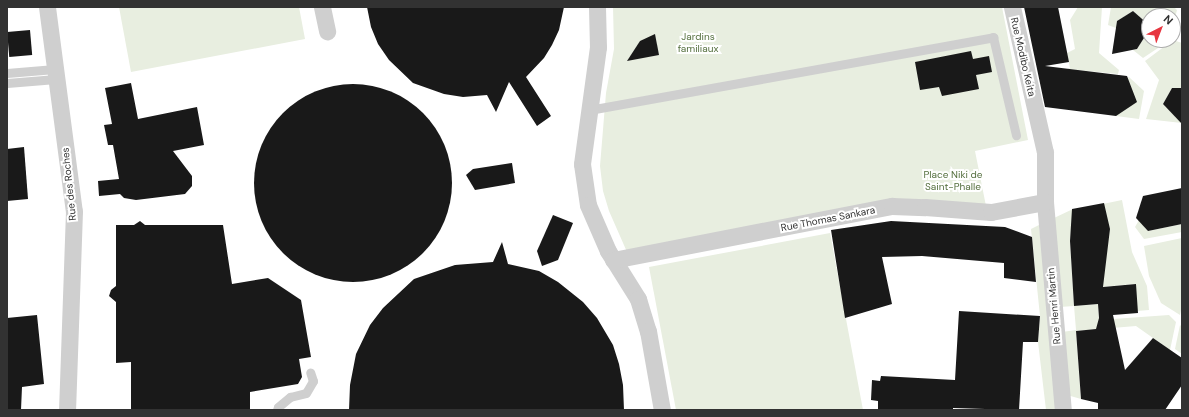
<!DOCTYPE html>
<html>
<head>
<meta charset="utf-8">
<style>
	body { margin:0 }
	#map { position:relative; width:1189px; height:417px; overflow:hidden; background:#fff; font-family:"DM Sans",sans-serif }
	div>[style] { position:absolute }
	.green>* { inset:0; background:#e8eee0 }
	.building>* { inset:0; background:#191919; transform-origin:0 0 }
	.round { border-radius:50% }
	.service>* { height:9px; margin:-4.5px; padding:0 4.5px; transform-origin:4.5px; border-radius:4.5px; background:#cfcfcf }
	.minor>* { height:17px; margin:-8.5px; padding:0 8.5px; transform-origin:8.5px; border-radius:8.5px; background:#cfcfcf }
	span { translate:-50% -50%; white-space:nowrap; text-align:center; line-height:1.15; -webkit-text-stroke:4px #fff; paint-order:stroke }
	.park-label { font-size:10px; color:#546f3e }
	.street-label { font-size:10px; color:#323232 }
	.frame { position:absolute; inset:0; border:8px solid #323232; pointer-events:none }
	.north { position:absolute; left:1141px; top:8px; width:40px; height:40px; box-sizing:border-box; background:#fff; border:1px solid #adadad; border-radius:50%; rotate:42deg; font-size:11px; font-weight:700; line-height:16px; text-align:center; color:#323232 }
	.north::after { content:''; display:block; margin:auto; width:14px; height:18px; background:#e73640; clip-path:polygon(50% 0,100% 100%,50% 72%,0 100%) }
</style>
</head>
<body>
<div id="map">
	<div class="green">
		<i style="clip-path:polygon(119px 7px,299px 7px,305px 39px,131px 72px)"></i>
		<i style="clip-path:polygon(613px 7px,1002px 7px,1028px 140px,975px 151px,986px 206px,891px 200px,627px 252px,609px 211px,603px 191px,600px 166px,606px 93px,614px 49px)"></i>
		<i style="clip-path:polygon(1078px 7px,1102px 7px,1099px 53px,1119px 70px,1118px 74px,1067px 69px,1070px 68px,1067px 53px,1075px 49px,1070px 20px)"></i>
		<i style="clip-path:polygon(1111px 7px,1174px 7px,1177px 10px,1173px 26px,1173px 16px,1149px 16px,1149px 25px,1133px 11px,1117px 21px,1116px 28px,1108px 25px)"></i>
		<i style="clip-path:polygon(1149px 30px,1149px 40px,1163px 40px,1158px 48px,1143px 58px,1133px 50px,1137px 49px)"></i>
		<i style="clip-path:polygon(1173px 40px,1182px 43px,1182px 88px,1172px 88px,1163px 104px,1182px 123px,1146px 119px,1159px 80px,1145px 61px)"></i>
		<i style="clip-path:polygon(1129px 77px,1144px 91px,1139px 119px,1116px 116px,1127px 78px)"></i>
		<i style="clip-path:polygon(1122px 200px,1132px 252px,1147px 286px,1149px 310px,1137px 311px,1135px 284px,1102px 287px,1098px 205px)"></i>
		<i style="clip-path:polygon(1073px 209px,1070px 241px,1074px 306px,1098px 304px,1099px 320px,1169px 315px,1176px 322px,1170px 350px,1136px 326px,1076px 331px,1081px 399px,1067px 395px,1062px 332px,1076px 330px,1074px 306px,1060px 307px,1054px 218px)"></i>
		<i style="clip-path:polygon(1139px 220px,1148px 231px,1182px 224px,1182px 232px,1144px 239px,1135px 227px)"></i>
		<i style="clip-path:polygon(1039px 225px,1059px 410px,1046px 410px,1038px 342px,1040px 316px,1031px 229px)"></i>
		<i style="clip-path:polygon(830px 233px,863px 410px,676px 410px,649px 267px)"></i>
		<i style="clip-path:polygon(1182px 238px,1182px 306px,1180px 315px,1161px 303px,1149px 276px,1144px 246px)"></i>
		<i style="clip-path:polygon(1180px 325px,1182px 327px,1182px 354px,1175px 349px)"></i>
	</div>
	<div class="building">
		<i style="clip-path:polygon(367px 7px,564px 7px,559px 30px,552px 45px,544px 58px,526px 77px,551px 116px,537px 126px,509px 82px,496px 112px,487px 95px,463px 97px,444px 94px,413px 83px,389px 60px,378px 44px,371px 27px)"></i>
		<i style="clip-path:polygon(1024px 7px,1058px 7px,1069px 62px,1045px 66px,1127px 76px,1137px 102px,1116px 116px,1045px 107px)"></i>
		<i style="clip-path:polygon(1133px 11px,1149px 25px,1149px 30px,1137px 49px,1112px 54px,1117px 21px)"></i>
		<i style="left:30px;top:30px;width:25px;height:23px;rotate:85deg"></i>
		<i style="clip-path:polygon(655px 34px,659px 55px,627px 61px,640px 41px)"></i>
		<i style="clip-path:polygon(971px 51px,973px 59px,989px 56px,992px 72px,976px 75px,979px 89px,942px 96px,939px 87px,920px 90px,915px 62px)"></i>
		<i style="clip-path:polygon(131px 83px,138px 119px,197px 107px,204px 145px,173px 151px,192px 176px,192px 186px,185px 194px,136px 200px,124px 198px,120px 194px,99px 196px,98px 181px,119px 179px,113px 145px,108px 145px,104px 125px,112px 124px,105px 88px)"></i>
		<i class="round" style="left:254px;top:84px;width:198px;height:198px"></i>
		<i style="clip-path:polygon(1172px 88px,1182px 88px,1182px 124px,1163px 104px)"></i>
		<i style="clip-path:polygon(24px 147px,28px 199px,7px 201px,7px 149px)"></i>
		<i style="clip-path:polygon(512px 163px,515px 183px,475px 190px,466px 175px,473px 169px)"></i>
		<i style="clip-path:polygon(1182px 188px,1182px 224px,1148px 231px,1136px 218px,1143px 196px)"></i>
		<i style="clip-path:polygon(1104px 203px,1110px 229px,1103px 287px,1136px 284px,1138px 313px,1113px 315px,1125px 370px,1153px 338px,1182px 358px,1182px 385px,1165px 410px,1098px 410px,1098px 403px,1081px 399px,1076px 331px,1096px 329px,1099px 318px,1098px 304px,1074px 306px,1070px 241px,1072px 209px)"></i>
		<i style="clip-path:polygon(553px 215px,573px 223px,558px 260px,542px 266px,537px 251px)"></i>
		<i style="clip-path:polygon(140px 221px,145px 225px,223px 225px,232px 284px,268px 278px,301px 300px,311px 357px,299px 359px,302px 377px,298px 384px,250px 392px,250px 410px,131px 410px,131px 362px,116px 363px,116px 302px,109px 296px,111px 290px,116px 286px,116px 225px,134px 225px)"></i>
		<i style="clip-path:polygon(891px 221px,1005px 227px,1032px 237px,1036px 282px,1004px 278px,1004px 263px,922px 256px,882px 257px,892px 304px,845px 318px,831px 230px)"></i>
		<i style="clip-path:polygon(502px 242px,508px 264px,539px 271px,558px 282px,583px 302px,597px 318px,613px 345px,619px 364px,623px 385px,624px 410px,349px 410px,350px 385px,356px 354px,370px 325px,383px 308px,414px 279px,455px 265px,493px 262px)"></i>
		<i style="clip-path:polygon(959px 311px,1040px 316px,1038px 342px,1023px 342px,1019px 410px,953px 408px,953px 410px,878px 410px,878px 401px,871px 400px,872px 380px,880px 381px,881px 376px,955px 380px)"></i>
		<i style="clip-path:polygon(37px 315px,44px 384px,22px 387px,21px 410px,7px 410px,7px 318px)"></i>
	</div>
	<div class="service">
		<i style="left:7px;top:73px;width:48px;rotate:-4.8deg"></i>
		<i style="left:7px;top:83px;width:49px;rotate:-4.7deg"></i>
		<i style="left:589px;top:110px;width:411px;rotate:-10.2deg"></i>
		<i style="left:993px;top:37px;width:101px;rotate:76.8deg"></i>
		<i style="left:277px;top:410px;width:3px;rotate:-72deg"></i>
		<i style="left:278px;top:407px;width:16px;rotate:-40deg"></i>
		<i style="left:290px;top:397px;width:16px;rotate:-14deg"></i>
		<i style="left:306px;top:393px;width:14px;rotate:-60deg"></i>
		<i style="left:313px;top:381px;width:9px;rotate:-108deg"></i>
	</div>
	<div class="minor">
		<i style="left:47px;top:7px;width:206px;rotate:82.5deg"></i>
		<i style="left:74px;top:211px;width:199px;rotate:92deg"></i>
		<i style="left:322px;top:7px;width:25px;rotate:78deg"></i>
		<i style="left:597px;top:7px;width:40px;rotate:88.6deg"></i>
		<i style="left:598px;top:47px;width:118px;rotate:97.8deg"></i>
		<i style="left:582px;top:164px;width:41px;rotate:81.7deg"></i>
		<i style="left:588px;top:205px;width:50px;rotate:66.5deg"></i>
		<i style="left:608px;top:251px;width:57px;rotate:58deg"></i>
		<i style="left:638px;top:299px;width:34px;rotate:73deg"></i>
		<i style="left:648px;top:331px;width:80px;rotate:80deg"></i>
		<i style="left:1012px;top:7px;width:149px;rotate:77.2deg"></i>
		<i style="left:1045px;top:152px;width:50px;rotate:90deg"></i>
		<i style="left:1045px;top:202px;width:209px;rotate:85.1deg"></i>
		<i style="left:613px;top:260px;width:284px;rotate:-11deg"></i>
		<i style="left:892px;top:206px;width:33px;rotate:2deg"></i>
		<i style="left:925px;top:207px;width:66px;rotate:4.3deg"></i>
		<i style="left:991px;top:212px;width:55px;rotate:-10.5deg"></i>
	</div>
	<div class="park-label">
		<span style="left:698px;top:42px">Jardins<br>familiaux</span>
		<span style="left:953px;top:180px">Place Niki de<br>Saint-Phalle</span>
	</div>
	<div class="street-label">
		<span style="left:1023px;top:57px;rotate:77deg">Rue Modibo Keita</span>
		<span style="left:69px;top:184px;rotate:-96deg">Rue des Roches</span>
		<span style="left:828px;top:219px;rotate:-11deg">Rue Thomas Sankara</span>
		<span style="left:1054px;top:306px;rotate:-95deg">Rue Henri Martin</span>
	</div>
	<div class="frame"></div>
	<div class="north">N</div>
</div>
</body>
</html>
